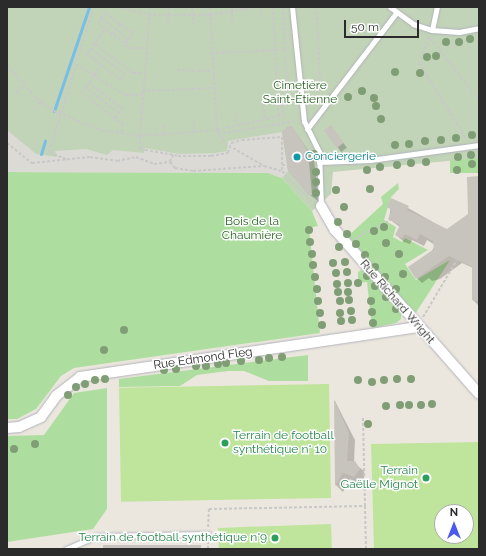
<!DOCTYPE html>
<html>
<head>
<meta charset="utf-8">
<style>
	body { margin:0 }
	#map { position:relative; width:486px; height:556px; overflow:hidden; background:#ece7de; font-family:Raleway,sans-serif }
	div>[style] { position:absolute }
	.green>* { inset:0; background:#aede9f; transform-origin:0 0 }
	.cemetery>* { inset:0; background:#c2d4b7 }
	.pitch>* { inset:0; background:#bfe49b; transform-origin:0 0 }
	.plaza>* { inset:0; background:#dcdad5 }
	.shadow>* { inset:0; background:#0003; transform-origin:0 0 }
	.stream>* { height:3px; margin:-1.5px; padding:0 1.5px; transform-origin:1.5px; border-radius:1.5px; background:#79bee5 }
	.building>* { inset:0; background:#c7c4bd; transform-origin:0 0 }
	.path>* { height:2px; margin-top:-1px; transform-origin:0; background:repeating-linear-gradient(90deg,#c8c8c8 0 3px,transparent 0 5px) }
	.roads { filter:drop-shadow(0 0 1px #b2b3bd) drop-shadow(0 0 1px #b2b3bd) }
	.lane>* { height:5px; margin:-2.5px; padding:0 2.5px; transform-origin:2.5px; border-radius:2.5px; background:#fff }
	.street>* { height:10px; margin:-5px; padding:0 5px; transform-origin:5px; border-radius:5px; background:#fff }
	.trees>* { width:8px; height:8px; margin:-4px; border-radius:50%; background:#809e76 }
	.dots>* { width:11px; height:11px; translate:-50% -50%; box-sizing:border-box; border:2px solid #fff; border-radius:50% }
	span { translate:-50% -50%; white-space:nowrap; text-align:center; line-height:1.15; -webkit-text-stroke:3px #fff; paint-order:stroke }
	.park-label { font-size:12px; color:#276320 }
	.culture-label { font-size:12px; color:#0d838f }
	.left { translate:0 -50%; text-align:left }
	.street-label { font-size:12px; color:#2b2b2b }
	.leisure-label { font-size:12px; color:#27864d }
	.right { translate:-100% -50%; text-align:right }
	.frame { position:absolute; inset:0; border:8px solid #2b2b2b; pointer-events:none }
	.north { position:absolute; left:434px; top:504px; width:40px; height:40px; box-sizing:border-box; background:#fff; border:1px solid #aaa; border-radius:50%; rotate:0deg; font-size:11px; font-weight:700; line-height:16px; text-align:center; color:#2b2b2b }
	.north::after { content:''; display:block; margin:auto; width:14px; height:18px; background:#4b5aec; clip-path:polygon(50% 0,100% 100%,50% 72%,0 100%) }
	.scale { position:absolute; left:344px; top:20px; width:75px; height:18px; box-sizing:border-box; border:2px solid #2b2b2b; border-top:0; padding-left:5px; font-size:12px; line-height:14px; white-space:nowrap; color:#2b2b2b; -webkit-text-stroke:3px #fff; paint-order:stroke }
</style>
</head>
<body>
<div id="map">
	<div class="green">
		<i style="left:479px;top:158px;width:15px;height:29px;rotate:90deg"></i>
		<i style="clip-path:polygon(7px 172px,268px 173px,282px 178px,312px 211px,318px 226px,309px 228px,320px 333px,74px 368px,61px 376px,36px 409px,17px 419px,7px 419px)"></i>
		<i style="clip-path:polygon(398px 183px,399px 189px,391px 197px,384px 220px,396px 227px,393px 237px,402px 242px,405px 238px,428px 250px,405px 264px,416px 280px,450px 260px,415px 314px,348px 236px,383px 204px,381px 197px)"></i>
		<i style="clip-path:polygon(363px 269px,401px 312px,401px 319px,396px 323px,372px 328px,367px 282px,358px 283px,358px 272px)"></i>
		<i style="clip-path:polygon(308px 355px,308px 381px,269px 381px,244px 371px,228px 371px,197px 375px,180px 386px,119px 387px,119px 379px)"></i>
		<i style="clip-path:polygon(107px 388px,107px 509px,93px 529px,7px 542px,7px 436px,44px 435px,74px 393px)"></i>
	</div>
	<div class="cemetery">
		<i style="clip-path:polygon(7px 7px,479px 7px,479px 158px,333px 172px,331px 194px,312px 211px,282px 178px,268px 173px,7px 172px)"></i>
	</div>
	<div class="pitch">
		<i style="left:329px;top:384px;width:114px;height:210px;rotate:89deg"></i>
		<i style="clip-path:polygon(evenodd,479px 442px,479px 549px,374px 549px,371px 444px,479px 442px,442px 512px,466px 512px,466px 536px,442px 536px,442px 512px)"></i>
		<i style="left:331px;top:524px;width:25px;height:113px;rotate:88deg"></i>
	</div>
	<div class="plaza">
		<i style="clip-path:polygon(7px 130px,36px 154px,57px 157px,55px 151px,86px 149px,107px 155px,113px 150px,144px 153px,145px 148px,179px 154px,215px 153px,227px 151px,228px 141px,282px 132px,288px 171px,282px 178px,268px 173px,7px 172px)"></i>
	</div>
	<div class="shadow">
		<i style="left:331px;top:126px;width:27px;height:7px;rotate:54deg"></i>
		<i style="clip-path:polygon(292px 127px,314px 159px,319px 202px,309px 194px)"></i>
		<i style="clip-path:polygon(479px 177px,479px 306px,473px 300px,473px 268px,462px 263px,440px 279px,432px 281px,429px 278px,422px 283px,417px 278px,435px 245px,427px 240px,424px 246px,412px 240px,410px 244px,404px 242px,396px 235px,400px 227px,389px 219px,392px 199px,447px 230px,468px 216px)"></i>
		<i style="clip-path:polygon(335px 401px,355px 440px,354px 463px,364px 471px,364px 482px,358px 484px,350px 479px,343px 492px,336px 485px)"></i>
	</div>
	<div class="stream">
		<i style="left:54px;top:111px;width:110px;rotate:-71.4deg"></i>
		<i style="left:41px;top:154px;width:14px;rotate:-73deg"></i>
	</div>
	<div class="building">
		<i style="left:331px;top:125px;width:22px;height:9px;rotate:54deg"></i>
		<i style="clip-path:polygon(288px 126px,292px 126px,308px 151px,312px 195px,308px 195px,288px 171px,282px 132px)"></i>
		<i style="clip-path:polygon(479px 176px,479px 301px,478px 301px,472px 300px,472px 267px,449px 256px,416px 279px,408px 267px,434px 249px,433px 241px,420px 234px,417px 240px,405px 234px,402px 238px,395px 235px,400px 225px,388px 219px,392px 210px,387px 207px,391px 198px,409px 206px,407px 210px,447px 229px,468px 214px,467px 177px)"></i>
		<i style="clip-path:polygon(334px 399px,349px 433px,347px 461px,355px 461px,360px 469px,354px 477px,343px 473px,335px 486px)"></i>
		<i style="left:103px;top:545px;width:98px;height:4px"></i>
	</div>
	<div class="path">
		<i style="left:119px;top:7px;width:30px;rotate:15deg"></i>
		<i style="left:148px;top:15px;width:62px"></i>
		<i style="left:210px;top:15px;width:48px;rotate:-9.7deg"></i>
		<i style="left:150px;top:7px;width:129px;rotate:94.4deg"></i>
		<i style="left:140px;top:136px;width:77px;rotate:-4.5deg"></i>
		<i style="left:217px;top:130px;width:123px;rotate:-93.3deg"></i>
		<i style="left:192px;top:7px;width:20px;rotate:87deg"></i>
		<i style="left:273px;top:7px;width:98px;rotate:87.1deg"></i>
		<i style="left:316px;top:7px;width:72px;rotate:86.8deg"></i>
		<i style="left:320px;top:79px;width:16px;rotate:104deg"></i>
		<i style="left:316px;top:95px;width:7px;rotate:45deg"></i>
		<i style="left:101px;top:18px;width:6px;rotate:-51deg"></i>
		<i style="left:105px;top:13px;width:34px;rotate:36deg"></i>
		<i style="left:133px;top:33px;width:7px;rotate:124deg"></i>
		<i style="left:261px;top:18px;width:11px;rotate:-90deg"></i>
		<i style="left:232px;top:21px;width:14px;rotate:-90deg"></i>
		<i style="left:168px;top:25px;width:18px;rotate:-87deg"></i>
		<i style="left:113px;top:34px;width:12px;rotate:-55deg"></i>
		<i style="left:429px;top:37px;width:28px;rotate:111deg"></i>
		<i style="left:419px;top:63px;width:91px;rotate:58.1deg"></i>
		<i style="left:430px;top:38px;width:79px;rotate:51.7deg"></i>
		<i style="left:125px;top:43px;width:6px;rotate:-45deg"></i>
		<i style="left:129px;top:39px;width:35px;rotate:-143deg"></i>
		<i style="left:101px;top:18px;width:6px;rotate:121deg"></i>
		<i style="left:98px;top:23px;width:41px;rotate:38deg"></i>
		<i style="left:130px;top:48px;width:15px"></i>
		<i style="left:95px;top:44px;width:48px;rotate:37.3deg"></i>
		<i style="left:133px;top:73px;width:10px"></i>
		<i style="left:91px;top:49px;width:42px;rotate:36.3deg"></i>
		<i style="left:125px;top:74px;width:7px;rotate:124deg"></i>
		<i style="left:121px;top:80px;width:43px;rotate:-142.6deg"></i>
		<i style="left:87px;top:54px;width:26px;rotate:-54deg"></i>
		<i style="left:102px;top:33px;width:6px;rotate:-45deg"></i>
		<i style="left:211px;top:53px;width:74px;rotate:-2.3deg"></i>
		<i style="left:285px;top:50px;width:43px;rotate:-92.7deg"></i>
		<i style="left:76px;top:64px;width:58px;rotate:32.3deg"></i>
		<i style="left:125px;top:95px;width:17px"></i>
		<i style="left:7px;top:65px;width:44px;rotate:48.7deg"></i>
		<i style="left:36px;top:98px;width:22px;rotate:36deg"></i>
		<i style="left:54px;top:111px;width:51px;rotate:22deg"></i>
		<i style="left:101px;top:130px;width:39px;rotate:9deg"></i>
		<i style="left:140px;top:136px;width:13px;rotate:90deg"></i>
		<i style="left:140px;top:149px;width:39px;rotate:10deg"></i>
		<i style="left:178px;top:156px;width:33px"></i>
		<i style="left:211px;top:156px;width:17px;rotate:-10deg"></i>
		<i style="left:228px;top:153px;width:10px;rotate:-73deg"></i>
		<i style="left:231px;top:143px;width:11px;rotate:-15deg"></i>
		<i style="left:242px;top:140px;width:40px;rotate:-4.3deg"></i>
		<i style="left:282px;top:137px;width:34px;rotate:90deg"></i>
		<i style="left:282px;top:171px;width:43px;rotate:45.9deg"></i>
		<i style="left:177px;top:70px;width:35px;rotate:2deg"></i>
		<i style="left:89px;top:83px;width:22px;rotate:-56deg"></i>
		<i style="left:85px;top:87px;width:43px;rotate:37.4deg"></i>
		<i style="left:142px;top:91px;width:71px;rotate:-2.4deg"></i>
		<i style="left:17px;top:93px;width:11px;rotate:-49deg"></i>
		<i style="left:263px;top:104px;width:15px;rotate:82deg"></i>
		<i style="left:282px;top:105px;width:6px;rotate:-9deg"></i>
		<i style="left:288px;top:104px;width:54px;rotate:-93.2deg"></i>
		<i style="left:36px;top:108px;width:9px;rotate:-54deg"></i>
		<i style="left:235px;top:114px;width:11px;rotate:80deg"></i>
		<i style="left:115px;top:118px;width:12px;rotate:-48deg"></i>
		<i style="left:123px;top:109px;width:43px;rotate:-142.6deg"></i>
		<i style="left:89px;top:83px;width:12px;rotate:132deg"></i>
		<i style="left:81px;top:92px;width:46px;rotate:37.9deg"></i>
		<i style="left:117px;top:120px;width:7px;rotate:34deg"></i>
		<i style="left:123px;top:124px;width:10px;rotate:101deg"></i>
		<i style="left:194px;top:122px;width:11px;rotate:90deg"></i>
		<i style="left:163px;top:125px;width:11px;rotate:85deg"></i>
		<i style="left:218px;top:134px;width:80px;rotate:-9.3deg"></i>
		<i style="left:7px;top:143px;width:32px;rotate:39deg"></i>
		<i style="left:32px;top:163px;width:58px;rotate:-5.9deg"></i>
		<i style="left:90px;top:157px;width:27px;rotate:8deg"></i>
		<i style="left:117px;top:161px;width:19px;rotate:-12deg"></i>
		<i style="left:136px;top:157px;width:19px;rotate:21deg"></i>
		<i style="left:154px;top:164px;width:16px;rotate:-7deg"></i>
		<i style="left:170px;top:162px;width:8px;rotate:-67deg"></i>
		<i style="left:227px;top:146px;width:19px;rotate:-122deg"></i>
		<i style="left:217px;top:130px;width:64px;rotate:-12.7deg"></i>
		<i style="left:279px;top:116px;width:11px;rotate:-95deg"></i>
		<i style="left:278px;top:105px;width:4px"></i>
		<i style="left:282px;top:105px;width:16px;rotate:83deg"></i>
		<i style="left:233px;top:148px;width:36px;rotate:30deg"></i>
		<i style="left:264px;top:166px;width:19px;rotate:16deg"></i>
		<i style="left:66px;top:159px;width:18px;rotate:-158deg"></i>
		<i style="left:49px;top:152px;width:152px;rotate:-72.8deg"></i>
		<i style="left:170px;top:162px;width:8px;rotate:50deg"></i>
		<i style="left:175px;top:168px;width:18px;rotate:9deg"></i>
		<i style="left:193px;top:171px;width:71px;rotate:-4deg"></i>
		<i style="left:282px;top:165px;width:5px"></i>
		<i style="left:354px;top:239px;width:41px;rotate:-27.8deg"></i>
		<i style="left:423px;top:317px;width:66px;rotate:-59.2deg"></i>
		<i style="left:365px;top:506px;width:43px;rotate:88.7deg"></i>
		<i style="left:208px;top:527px;width:18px;rotate:-87deg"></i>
		<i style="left:209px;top:509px;width:156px;rotate:-1.1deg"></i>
		<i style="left:365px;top:506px;width:88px;rotate:-91.3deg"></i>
		<i style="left:208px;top:549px;width:7px;rotate:-90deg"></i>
	</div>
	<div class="roads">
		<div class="lane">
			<i style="left:292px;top:7px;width:115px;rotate:84deg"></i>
			<i style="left:304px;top:121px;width:34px;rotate:64deg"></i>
			<i style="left:319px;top:152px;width:54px;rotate:87.9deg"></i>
			<i style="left:390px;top:7px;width:29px;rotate:36deg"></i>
			<i style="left:413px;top:24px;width:20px;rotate:18deg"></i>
			<i style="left:432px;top:30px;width:27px;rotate:4deg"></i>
			<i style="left:459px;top:32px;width:20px;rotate:-11deg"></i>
			<i style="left:432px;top:30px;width:24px;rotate:-78deg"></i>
			<i style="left:307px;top:129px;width:146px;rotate:-52.5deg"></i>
			<i style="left:319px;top:162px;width:51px;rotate:-2.2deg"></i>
			<i style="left:370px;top:160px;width:110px;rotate:-7.8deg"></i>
			<i style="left:66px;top:549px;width:34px;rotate:-23deg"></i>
			<i style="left:97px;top:536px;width:111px;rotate:-1deg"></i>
		</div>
		<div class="street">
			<i style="left:321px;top:206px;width:28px;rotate:60deg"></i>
			<i style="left:335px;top:230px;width:218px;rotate:48.7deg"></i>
			<i style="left:7px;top:428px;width:12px;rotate:-5deg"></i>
			<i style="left:19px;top:427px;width:24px;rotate:-24deg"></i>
			<i style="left:41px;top:417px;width:26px;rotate:-54deg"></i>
			<i style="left:56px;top:396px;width:31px;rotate:-38deg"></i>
			<i style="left:80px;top:377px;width:342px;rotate:-8.4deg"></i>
		</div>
	</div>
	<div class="trees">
		<i style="left:470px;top:39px"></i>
		<i style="left:446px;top:42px"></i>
		<i style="left:459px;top:42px"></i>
		<i style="left:436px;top:56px"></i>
		<i style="left:427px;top:57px"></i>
		<i style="left:395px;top:72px"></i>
		<i style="left:420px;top:73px"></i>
		<i style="left:362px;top:91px"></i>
		<i style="left:348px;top:97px"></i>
		<i style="left:374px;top:98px"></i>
		<i style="left:376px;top:106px"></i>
		<i style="left:381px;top:119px"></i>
		<i style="left:472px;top:135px"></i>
		<i style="left:456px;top:138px"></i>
		<i style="left:441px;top:140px"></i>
		<i style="left:425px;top:141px"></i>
		<i style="left:409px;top:144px"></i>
		<i style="left:395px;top:145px"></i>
		<i style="left:314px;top:154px"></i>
		<i style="left:471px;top:155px"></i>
		<i style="left:458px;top:157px"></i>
		<i style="left:426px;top:162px"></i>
		<i style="left:411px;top:163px"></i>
		<i style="left:472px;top:164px"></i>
		<i style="left:397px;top:165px"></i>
		<i style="left:380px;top:167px"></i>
		<i style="left:367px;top:170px"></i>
		<i style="left:457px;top:170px"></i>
		<i style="left:316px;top:172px"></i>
		<i style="left:316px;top:182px"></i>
		<i style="left:370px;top:189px"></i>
		<i style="left:336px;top:190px"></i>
		<i style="left:316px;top:193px"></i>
		<i style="left:344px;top:207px"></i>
		<i style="left:338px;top:222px"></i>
		<i style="left:384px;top:227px"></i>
		<i style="left:309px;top:230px"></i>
		<i style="left:374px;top:231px"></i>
		<i style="left:347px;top:234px"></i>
		<i style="left:310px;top:242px"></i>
		<i style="left:386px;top:243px"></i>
		<i style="left:356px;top:244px"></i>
		<i style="left:339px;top:247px"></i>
		<i style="left:312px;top:254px"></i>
		<i style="left:399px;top:254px"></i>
		<i style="left:365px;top:255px"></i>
		<i style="left:345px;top:262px"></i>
		<i style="left:333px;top:263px"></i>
		<i style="left:313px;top:265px"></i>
		<i style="left:375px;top:267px"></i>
		<i style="left:347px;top:272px"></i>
		<i style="left:336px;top:273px"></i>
		<i style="left:403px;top:274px"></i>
		<i style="left:367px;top:276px"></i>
		<i style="left:315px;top:277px"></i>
		<i style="left:385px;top:277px"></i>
		<i style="left:348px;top:283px"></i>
		<i style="left:358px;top:283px"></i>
		<i style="left:337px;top:284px"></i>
		<i style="left:375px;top:286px"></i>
		<i style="left:317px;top:289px"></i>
		<i style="left:396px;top:289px"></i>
		<i style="left:338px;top:292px"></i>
		<i style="left:348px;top:292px"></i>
		<i style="left:386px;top:297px"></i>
		<i style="left:349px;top:300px"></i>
		<i style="left:318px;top:301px"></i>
		<i style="left:340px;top:301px"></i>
		<i style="left:371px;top:301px"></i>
		<i style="left:396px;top:309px"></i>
		<i style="left:351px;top:311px"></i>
		<i style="left:372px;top:312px"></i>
		<i style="left:320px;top:313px"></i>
		<i style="left:340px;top:313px"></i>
		<i style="left:352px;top:320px"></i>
		<i style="left:341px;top:321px"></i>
		<i style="left:373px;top:323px"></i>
		<i style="left:322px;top:325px"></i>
		<i style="left:124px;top:330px"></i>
		<i style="left:104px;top:350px"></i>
		<i style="left:282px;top:357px"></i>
		<i style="left:269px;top:358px"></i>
		<i style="left:259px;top:360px"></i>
		<i style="left:241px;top:361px"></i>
		<i style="left:226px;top:363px"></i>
		<i style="left:218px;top:364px"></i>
		<i style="left:196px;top:366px"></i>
		<i style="left:206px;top:366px"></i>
		<i style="left:176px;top:369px"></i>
		<i style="left:164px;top:370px"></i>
		<i style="left:105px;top:379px"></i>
		<i style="left:397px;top:379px"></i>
		<i style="left:411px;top:379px"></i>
		<i style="left:95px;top:380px"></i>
		<i style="left:358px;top:380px"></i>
		<i style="left:384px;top:380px"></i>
		<i style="left:372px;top:382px"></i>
		<i style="left:85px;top:384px"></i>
		<i style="left:76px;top:387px"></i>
		<i style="left:68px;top:395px"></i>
		<i style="left:432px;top:404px"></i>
		<i style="left:400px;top:405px"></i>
		<i style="left:409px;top:405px"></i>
		<i style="left:421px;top:405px"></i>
		<i style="left:386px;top:406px"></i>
		<i style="left:368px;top:424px"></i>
		<i style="left:35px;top:444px"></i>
		<i style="left:14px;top:449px"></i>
	</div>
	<div class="dots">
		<i style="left:297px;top:157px;background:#0f9aa8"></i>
		<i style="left:225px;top:443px;background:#2e9e5b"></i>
		<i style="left:426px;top:478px;background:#2e9e5b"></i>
		<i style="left:275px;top:538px;background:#2e9e5b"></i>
	</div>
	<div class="park-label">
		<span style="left:300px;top:93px">Cimetière<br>Saint-Étienne</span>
		<span style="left:252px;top:229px">Bois de la<br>Chaumière</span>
	</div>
	<div class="culture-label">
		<span class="left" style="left:305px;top:157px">Conciergerie</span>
	</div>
	<div class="street-label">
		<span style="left:397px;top:302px;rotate:49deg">Rue Richard Wright</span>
		<span style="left:203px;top:359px;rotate:-8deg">Rue Edmond Fleg</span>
	</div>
	<div class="leisure-label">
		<span class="left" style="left:233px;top:443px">Terrain de football<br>synthétique n° 10</span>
		<span class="right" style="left:418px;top:478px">Terrain<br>Gaëlle Mignot</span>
		<span class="right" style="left:267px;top:538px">Terrain de football synthétique n°9</span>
	</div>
	<div class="frame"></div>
	<div class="north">N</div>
	<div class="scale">50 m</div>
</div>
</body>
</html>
